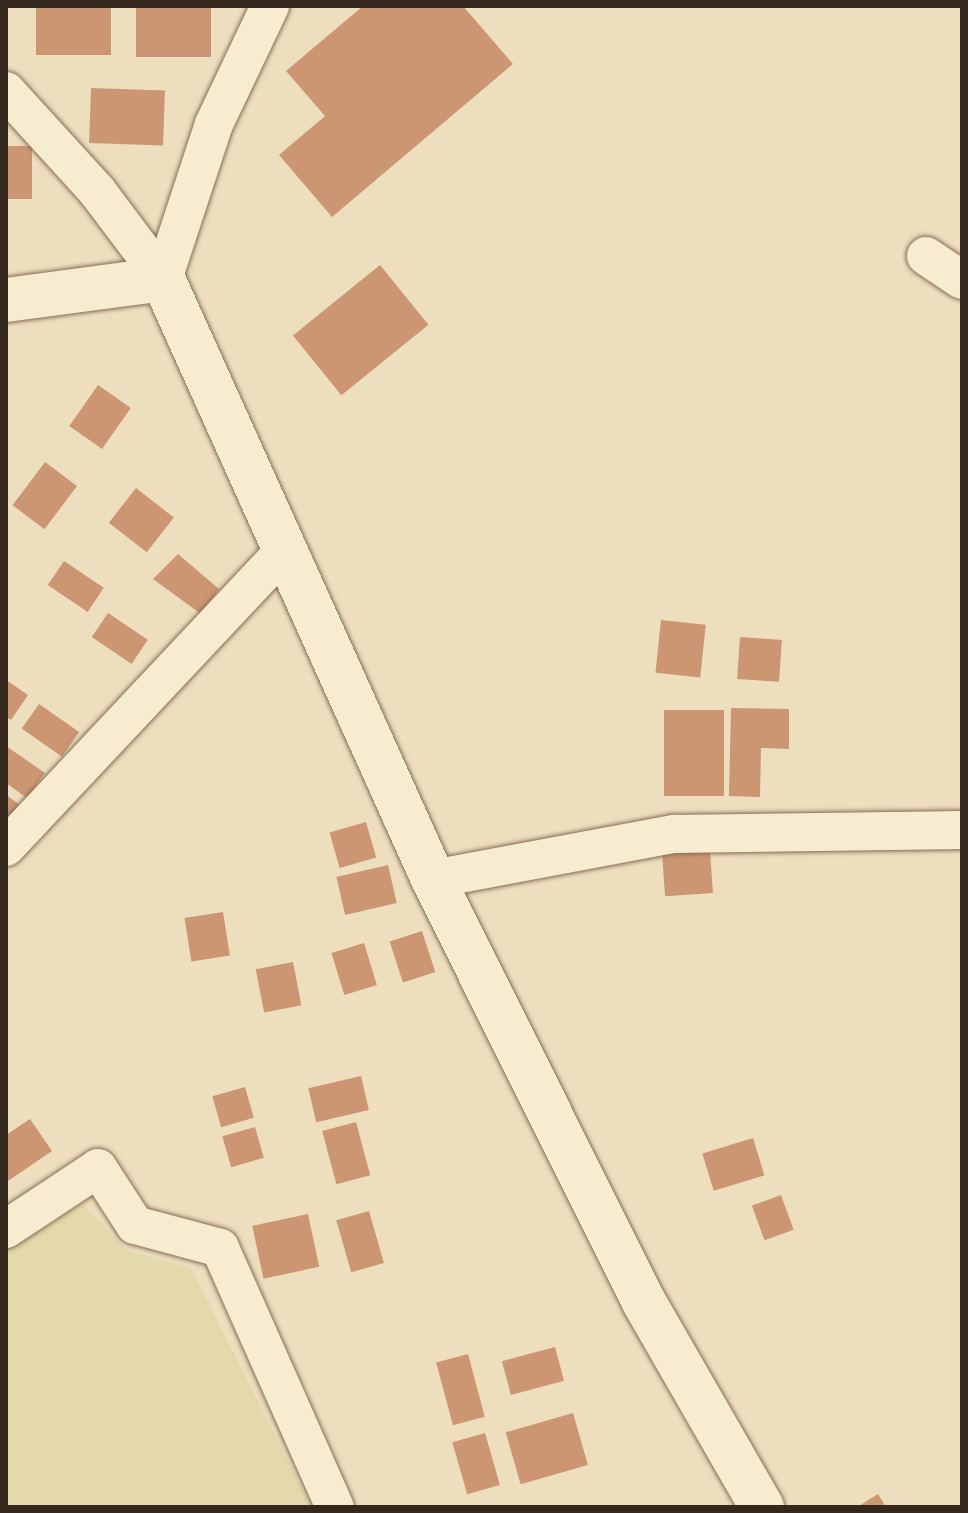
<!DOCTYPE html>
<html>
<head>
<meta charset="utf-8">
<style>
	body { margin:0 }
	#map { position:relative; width:968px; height:1513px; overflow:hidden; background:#eddebd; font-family:Spectral,serif }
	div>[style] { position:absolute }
	.farmland>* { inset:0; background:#e3d9aa }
	.building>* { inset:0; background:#cc9672; transform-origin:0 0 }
	.roads { filter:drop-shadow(0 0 2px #856e56) drop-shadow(0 0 2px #856e56) }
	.minor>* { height:38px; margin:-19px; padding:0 19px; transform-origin:19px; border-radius:19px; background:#f8ecd0 }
	.tertiary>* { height:44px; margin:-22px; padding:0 22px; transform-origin:22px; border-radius:22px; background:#f8ecd0 }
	span { translate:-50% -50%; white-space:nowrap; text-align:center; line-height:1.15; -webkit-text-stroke:7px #f5e8cc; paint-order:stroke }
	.frame { position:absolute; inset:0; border:8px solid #34271b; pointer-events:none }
</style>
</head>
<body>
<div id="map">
	<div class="farmland">
		<i style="clip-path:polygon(83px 1204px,127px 1251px,191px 1268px,311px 1507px,6px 1507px,6px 1250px)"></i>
	</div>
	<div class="building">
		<i style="left:36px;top:6px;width:75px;height:49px"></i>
		<i style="left:136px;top:6px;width:75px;height:51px"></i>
		<i style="clip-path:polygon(363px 6px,463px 6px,513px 64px,332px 217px,279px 155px,325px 116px,286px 71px)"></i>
		<i style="left:91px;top:88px;width:74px;height:55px;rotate:2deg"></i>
		<i style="left:6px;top:146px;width:26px;height:53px"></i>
		<i style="left:380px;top:265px;width:77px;height:112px;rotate:51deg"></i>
		<i style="left:98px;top:385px;width:40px;height:50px;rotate:35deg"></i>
		<i style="left:45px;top:462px;width:40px;height:54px;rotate:37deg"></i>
		<i style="left:136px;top:488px;width:48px;height:44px;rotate:38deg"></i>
		<i style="clip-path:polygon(178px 554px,219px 589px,201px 614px,153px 579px)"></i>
		<i style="left:64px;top:561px;width:48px;height:29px;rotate:34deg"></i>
		<i style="left:108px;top:613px;width:48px;height:29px;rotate:34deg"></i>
		<i style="left:661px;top:620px;width:45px;height:53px;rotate:6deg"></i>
		<i style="left:740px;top:637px;width:42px;height:42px;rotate:4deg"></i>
		<i style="clip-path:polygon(6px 680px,28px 695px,11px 720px,6px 717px)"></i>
		<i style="left:39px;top:704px;width:49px;height:30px;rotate:35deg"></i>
		<i style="clip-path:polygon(731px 708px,789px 709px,789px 749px,761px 748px,760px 797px,729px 796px)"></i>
		<i style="left:664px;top:710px;width:60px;height:86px"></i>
		<i style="clip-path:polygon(6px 746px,45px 773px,27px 798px,6px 783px)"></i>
		<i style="clip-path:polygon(6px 795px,19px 804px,6px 822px)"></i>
		<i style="left:366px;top:822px;width:37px;height:38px;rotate:74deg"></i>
		<i style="left:710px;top:851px;width:42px;height:48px;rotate:86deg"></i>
		<i style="left:388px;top:865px;width:39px;height:53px;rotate:77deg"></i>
		<i style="left:223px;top:912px;width:44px;height:39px;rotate:81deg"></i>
		<i style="left:422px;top:931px;width:43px;height:34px;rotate:72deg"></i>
		<i style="left:364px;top:943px;width:44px;height:34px;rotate:73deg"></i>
		<i style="left:293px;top:962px;width:44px;height:38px;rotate:79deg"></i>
		<i style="left:361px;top:1076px;width:35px;height:54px;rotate:77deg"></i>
		<i style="left:245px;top:1087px;width:32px;height:34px;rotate:74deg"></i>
		<i style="clip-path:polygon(30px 1119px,52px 1151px,8px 1181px,6px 1135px)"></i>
		<i style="left:356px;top:1122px;width:55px;height:35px;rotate:75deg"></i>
		<i style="left:255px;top:1127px;width:32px;height:34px;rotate:74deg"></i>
		<i style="left:753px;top:1138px;width:39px;height:53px;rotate:73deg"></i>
		<i style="left:781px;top:1195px;width:37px;height:31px;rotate:70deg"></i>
		<i style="left:369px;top:1211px;width:54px;height:34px;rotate:74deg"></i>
		<i style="left:308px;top:1214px;width:54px;height:57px;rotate:78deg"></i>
		<i style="left:555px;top:1347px;width:35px;height:55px;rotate:75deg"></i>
		<i style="left:468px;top:1354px;width:65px;height:33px;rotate:75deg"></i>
		<i style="left:573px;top:1413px;width:54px;height:70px;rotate:74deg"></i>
		<i style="left:485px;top:1433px;width:54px;height:34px;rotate:74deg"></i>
		<i style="clip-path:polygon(878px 1494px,886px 1507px,857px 1507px)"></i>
	</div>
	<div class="roads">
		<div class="minor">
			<i style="left:6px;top:91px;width:135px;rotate:47.7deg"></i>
			<i style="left:97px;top:191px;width:110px;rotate:53.1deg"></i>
			<i style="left:926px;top:256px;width:43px;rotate:33.7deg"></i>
			<i style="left:163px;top:279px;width:163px;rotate:-71.8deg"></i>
			<i style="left:214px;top:124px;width:131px;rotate:-64.6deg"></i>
			<i style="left:6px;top:847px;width:405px;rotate:-46.8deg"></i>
			<i style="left:433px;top:879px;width:245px;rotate:-10.6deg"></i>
			<i style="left:674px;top:834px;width:288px;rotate:-0.8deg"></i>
			<i style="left:6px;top:1229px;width:110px;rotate:-33.5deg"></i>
			<i style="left:98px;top:1168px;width:68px;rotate:57deg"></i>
			<i style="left:135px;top:1225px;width:88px;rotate:15.1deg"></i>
			<i style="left:220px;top:1248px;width:283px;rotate:66.1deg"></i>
		</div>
		<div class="tertiary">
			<i style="left:6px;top:300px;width:158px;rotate:-7.6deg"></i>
			<i style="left:163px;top:279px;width:658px;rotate:65.77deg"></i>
			<i style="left:433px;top:879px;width:473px;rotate:63.5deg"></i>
			<i style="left:644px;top:1302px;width:237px;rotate:60.1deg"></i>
		</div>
	</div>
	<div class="frame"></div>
</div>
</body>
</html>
